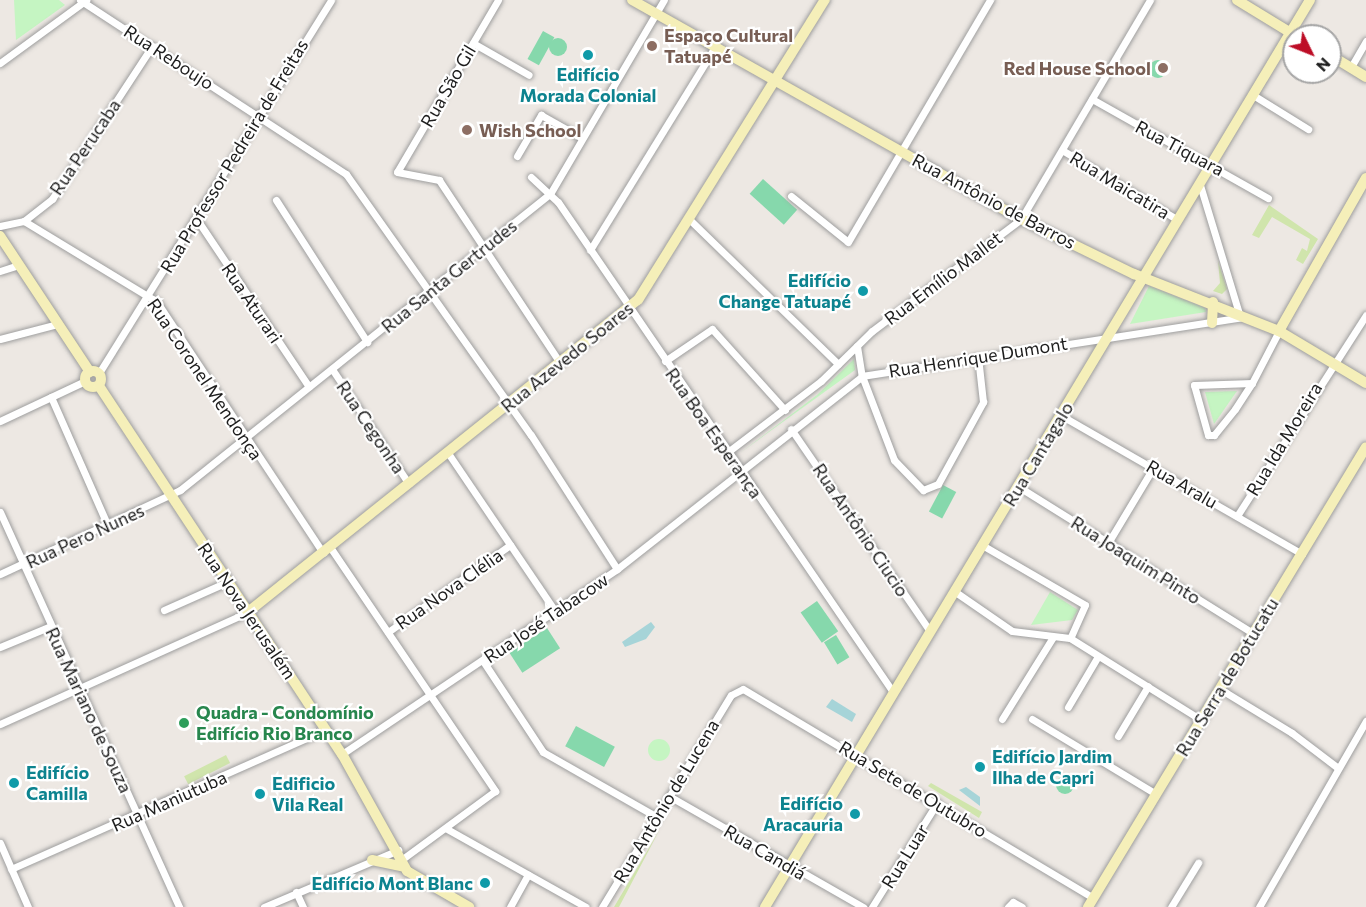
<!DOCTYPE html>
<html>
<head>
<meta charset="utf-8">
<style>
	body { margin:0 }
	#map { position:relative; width:1366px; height:907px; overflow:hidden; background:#ede8e3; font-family:Commissioner,sans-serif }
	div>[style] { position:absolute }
	.grass>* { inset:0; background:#d0e5ac; transform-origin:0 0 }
	.park>* { inset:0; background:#c5f5c2 }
	.round { border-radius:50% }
	.pitch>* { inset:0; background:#86d8ac; transform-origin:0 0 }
	.water>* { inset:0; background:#a6d4d8 }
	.roads { filter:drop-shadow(0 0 2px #9e9e9e) drop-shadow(0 0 2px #9e9e9e) }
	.street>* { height:7px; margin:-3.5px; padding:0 3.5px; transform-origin:3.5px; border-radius:3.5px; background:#fff }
	.secondary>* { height:10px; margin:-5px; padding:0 5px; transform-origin:5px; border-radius:5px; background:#f5efb9 }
	.secondary>.ring { margin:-5px; padding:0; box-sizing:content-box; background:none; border:10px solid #f5efb9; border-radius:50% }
	.dots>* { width:16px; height:16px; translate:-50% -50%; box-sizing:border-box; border:3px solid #fff; border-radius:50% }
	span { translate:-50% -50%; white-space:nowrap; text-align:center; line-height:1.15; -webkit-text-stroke:4.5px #fff; paint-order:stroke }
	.education-label { font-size:18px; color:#785e54; font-weight:700 }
	.left { translate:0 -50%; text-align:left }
	.right { translate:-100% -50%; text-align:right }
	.street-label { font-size:18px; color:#1d1d1d }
	.culture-label { font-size:18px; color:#0d838f; font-weight:700 }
	.leisure-label { font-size:18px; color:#27864d; font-weight:700 }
	.north { position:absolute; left:1282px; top:24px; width:60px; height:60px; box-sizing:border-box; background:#fff; border:2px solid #a5a5a5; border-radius:50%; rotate:133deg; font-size:16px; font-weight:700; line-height:24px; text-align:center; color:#1d1d1d }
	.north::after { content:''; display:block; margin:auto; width:21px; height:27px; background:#bd0d26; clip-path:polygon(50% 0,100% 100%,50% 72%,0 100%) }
</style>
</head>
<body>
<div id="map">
	<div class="grass">
		<i style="clip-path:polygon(1269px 205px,1318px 239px,1303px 264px,1296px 260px,1302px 248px,1307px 251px,1310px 239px,1272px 217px,1259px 238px,1252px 235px)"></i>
		<i style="clip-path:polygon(1218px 261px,1227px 289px,1222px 294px,1213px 291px,1220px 283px)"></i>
		<i style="left:226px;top:755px;width:9px;height:47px;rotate:63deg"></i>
		<i style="clip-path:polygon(931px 783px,982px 812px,979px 818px,928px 786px)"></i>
		<i style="clip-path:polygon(660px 829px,619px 907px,614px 907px,646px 853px)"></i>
	</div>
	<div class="park">
		<i style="clip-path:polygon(14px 0,59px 0,65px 5px,16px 40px)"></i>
		<i style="clip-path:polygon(1149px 286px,1205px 308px,1206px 312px,1130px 324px)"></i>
		<i style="clip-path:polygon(854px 359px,855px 370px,740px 453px,817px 395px)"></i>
		<i style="clip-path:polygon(1237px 391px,1214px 424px,1205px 392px)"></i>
		<i style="clip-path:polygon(1050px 592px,1078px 610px,1072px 620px,1031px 625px)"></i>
		<i class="round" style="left:648px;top:739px;width:22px;height:22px"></i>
	</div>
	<div class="pitch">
		<i style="left:543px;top:31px;width:13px;height:32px;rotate:29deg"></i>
		<i class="round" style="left:549px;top:38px;width:18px;height:18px"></i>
		<i class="round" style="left:1149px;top:60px;width:18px;height:18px"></i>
		<i style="left:763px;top:179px;width:46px;height:20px;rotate:42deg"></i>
		<i style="left:943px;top:485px;width:15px;height:30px;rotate:28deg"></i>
		<i style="left:817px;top:601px;width:37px;height:20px;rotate:55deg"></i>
		<i style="left:547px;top:628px;width:24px;height:45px;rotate:57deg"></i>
		<i style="left:836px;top:635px;width:26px;height:14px;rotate:59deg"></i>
		<i style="left:576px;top:726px;width:44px;height:23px;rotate:28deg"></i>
		<i class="round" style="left:1056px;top:776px;width:18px;height:18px"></i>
	</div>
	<div class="water">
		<i style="clip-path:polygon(651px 622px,655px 627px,646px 639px,625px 647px,622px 642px)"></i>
		<i style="clip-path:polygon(832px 699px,856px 714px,852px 722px,826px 707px)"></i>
		<i style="clip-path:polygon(966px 787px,980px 797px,980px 806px,959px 790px)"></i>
	</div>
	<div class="roads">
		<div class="street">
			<i style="left:80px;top:0;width:318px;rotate:33.2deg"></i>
			<i style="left:346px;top:174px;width:320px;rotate:54.7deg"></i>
			<i style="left:531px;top:435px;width:159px;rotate:57.3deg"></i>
			<i style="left:498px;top:0;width:199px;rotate:120.4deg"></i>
			<i style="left:397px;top:172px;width:43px;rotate:10.8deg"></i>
			<i style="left:439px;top:180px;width:219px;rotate:56.5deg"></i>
			<i style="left:473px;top:43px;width:64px;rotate:29.7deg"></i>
			<i style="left:0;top:63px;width:107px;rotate:-36.2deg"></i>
			<i style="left:1351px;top:67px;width:30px;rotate:-60deg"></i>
			<i style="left:1253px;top:95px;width:65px;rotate:31.7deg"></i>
			<i style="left:1092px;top:99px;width:202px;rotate:29.4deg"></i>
			<i style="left:1062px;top:150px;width:135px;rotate:31.1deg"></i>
			<i style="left:517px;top:156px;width:48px;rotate:-59.7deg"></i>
			<i style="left:541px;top:115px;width:47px;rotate:29.3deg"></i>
			<i style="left:531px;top:177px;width:37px;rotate:43deg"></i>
			<i style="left:558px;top:202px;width:594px;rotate:55.64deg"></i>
			<i style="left:1200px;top:185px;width:134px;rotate:73.1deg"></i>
			<i style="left:791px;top:196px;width:73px;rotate:38.9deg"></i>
			<i style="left:848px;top:242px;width:281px;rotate:-59.6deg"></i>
			<i style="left:276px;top:200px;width:169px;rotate:57.3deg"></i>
			<i style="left:196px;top:218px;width:203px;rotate:56.2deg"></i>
			<i style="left:689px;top:219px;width:208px;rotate:44.2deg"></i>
			<i style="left:24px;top:221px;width:156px;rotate:31.3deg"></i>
			<i style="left:157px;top:302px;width:301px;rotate:56.5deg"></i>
			<i style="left:0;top:226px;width:25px;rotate:-12deg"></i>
			<i style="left:24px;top:221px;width:36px;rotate:-38deg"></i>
			<i style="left:52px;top:199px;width:183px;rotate:-56.8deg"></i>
			<i style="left:590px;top:250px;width:238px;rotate:-58.4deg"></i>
			<i style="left:0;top:271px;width:20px;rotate:-18deg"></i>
			<i style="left:0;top:339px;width:59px;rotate:-14.7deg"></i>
			<i style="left:857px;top:346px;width:30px;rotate:81deg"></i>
			<i style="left:862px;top:376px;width:90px;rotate:69.1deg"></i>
			<i style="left:894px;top:460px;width:42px;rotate:46deg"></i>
			<i style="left:923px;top:490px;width:16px;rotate:-22deg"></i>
			<i style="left:938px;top:484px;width:94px;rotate:-61.2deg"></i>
			<i style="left:983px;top:402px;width:45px;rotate:-96.3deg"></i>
			<i style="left:665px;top:361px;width:57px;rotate:-34.2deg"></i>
			<i style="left:712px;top:329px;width:109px;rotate:48deg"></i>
			<i style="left:332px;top:369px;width:138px;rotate:56.2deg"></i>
			<i style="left:99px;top:373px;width:439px;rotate:-58.1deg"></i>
			<i style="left:1252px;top:383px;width:58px;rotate:178deg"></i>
			<i style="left:1194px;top:385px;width:52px;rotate:74.4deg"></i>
			<i style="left:1208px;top:435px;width:6px"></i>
			<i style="left:1214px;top:435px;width:33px;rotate:-51deg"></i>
			<i style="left:1235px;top:409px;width:31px;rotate:-57deg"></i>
			<i style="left:1252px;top:383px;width:59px;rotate:-62.6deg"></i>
			<i style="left:51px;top:397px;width:141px;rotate:66.2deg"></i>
			<i style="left:1062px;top:416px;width:277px;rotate:29.9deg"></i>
			<i style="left:0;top:421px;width:94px;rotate:-25.2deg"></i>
			<i style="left:791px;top:429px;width:245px;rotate:55.5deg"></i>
			<i style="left:729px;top:451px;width:116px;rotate:-37.3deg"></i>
			<i style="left:821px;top:381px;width:71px;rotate:-44.4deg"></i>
			<i style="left:872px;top:331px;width:186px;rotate:-36.9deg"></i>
			<i style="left:1021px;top:219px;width:254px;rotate:-59.5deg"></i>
			<i style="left:448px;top:453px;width:191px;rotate:55.9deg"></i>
			<i style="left:1019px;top:487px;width:276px;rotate:32deg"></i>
			<i style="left:0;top:512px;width:434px;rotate:65.6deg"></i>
			<i style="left:1237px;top:516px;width:239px;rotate:-57.3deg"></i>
			<i style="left:1108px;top:543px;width:87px;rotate:-59deg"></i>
			<i style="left:982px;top:545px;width:119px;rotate:30.2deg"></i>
			<i style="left:1085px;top:605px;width:36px;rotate:114deg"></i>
			<i style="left:330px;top:547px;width:295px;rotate:55.9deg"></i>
			<i style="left:495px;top:791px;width:117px;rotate:143.7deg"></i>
			<i style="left:0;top:574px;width:199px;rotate:-25deg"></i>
			<i style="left:180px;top:490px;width:474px;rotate:-38.7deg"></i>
			<i style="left:550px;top:194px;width:225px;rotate:-59.6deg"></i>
			<i style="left:954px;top:591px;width:70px;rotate:34.6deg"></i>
			<i style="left:1012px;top:631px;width:58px;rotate:6.9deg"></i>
			<i style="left:1070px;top:638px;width:155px;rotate:32deg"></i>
			<i style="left:164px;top:610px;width:69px;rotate:-24deg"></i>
			<i style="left:388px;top:632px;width:150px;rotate:-35.5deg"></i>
			<i style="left:0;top:647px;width:55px;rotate:-22.4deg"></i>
			<i style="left:483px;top:661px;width:109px;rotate:56.6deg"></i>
			<i style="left:543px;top:752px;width:131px;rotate:29.7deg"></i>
			<i style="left:1220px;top:689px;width:84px;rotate:31.4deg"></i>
			<i style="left:1292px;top:733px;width:58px;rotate:37.3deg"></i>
			<i style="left:1068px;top:707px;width:59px;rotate:-59.5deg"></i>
			<i style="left:1002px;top:719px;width:97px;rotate:-58.1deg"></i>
			<i style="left:1032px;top:719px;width:145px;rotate:31.2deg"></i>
			<i style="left:0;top:724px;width:272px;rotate:-24.3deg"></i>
			<i style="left:1118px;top:736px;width:58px;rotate:-59deg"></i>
			<i style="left:342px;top:754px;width:331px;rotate:-33.9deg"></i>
			<i style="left:617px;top:569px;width:312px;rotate:-38.2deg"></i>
			<i style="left:862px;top:376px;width:384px;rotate:-8.8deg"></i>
			<i style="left:669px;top:796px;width:224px;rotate:29.8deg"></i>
			<i style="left:447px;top:829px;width:159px;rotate:29.3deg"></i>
			<i style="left:0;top:843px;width:70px;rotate:66.4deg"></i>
			<i style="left:11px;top:869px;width:343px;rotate:-23.9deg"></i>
			<i style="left:296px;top:892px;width:17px;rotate:65deg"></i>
			<i style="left:264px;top:907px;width:146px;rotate:-23deg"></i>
			<i style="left:510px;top:907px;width:37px;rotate:-61deg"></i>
			<i style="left:602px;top:907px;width:248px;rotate:-58.7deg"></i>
			<i style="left:731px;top:695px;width:13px;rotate:-27deg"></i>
			<i style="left:743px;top:689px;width:408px;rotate:30.8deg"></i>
			<i style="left:872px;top:907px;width:123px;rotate:-58deg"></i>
			<i style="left:1008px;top:907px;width:7px;rotate:-45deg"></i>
			<i style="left:1013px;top:902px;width:10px;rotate:29deg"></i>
			<i style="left:1171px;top:907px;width:52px;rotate:-58.5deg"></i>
			<i style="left:1259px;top:907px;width:215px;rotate:-60.1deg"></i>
		</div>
		<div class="secondary">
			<i style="left:632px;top:0;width:446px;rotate:29.4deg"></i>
			<i style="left:1021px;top:219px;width:126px;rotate:26deg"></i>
			<i style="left:1134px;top:274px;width:156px;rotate:21.5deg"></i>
			<i style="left:1279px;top:331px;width:101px;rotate:30.9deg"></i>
			<i style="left:1237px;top:0;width:69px;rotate:31.4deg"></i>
			<i style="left:1330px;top:55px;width:42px;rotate:31.4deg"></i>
			<i style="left:0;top:236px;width:163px;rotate:56.5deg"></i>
			<i style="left:1212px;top:323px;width:21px;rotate:-87deg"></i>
			<i style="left:1279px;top:331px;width:176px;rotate:-60.4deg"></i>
			<i class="ring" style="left:85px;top:371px;width:6px;height:6px"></i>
			<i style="left:99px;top:386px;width:441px;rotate:56.6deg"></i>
			<i style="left:342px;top:754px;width:134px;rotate:60.9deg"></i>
			<i style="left:407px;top:871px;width:72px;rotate:30.1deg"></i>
			<i style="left:248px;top:612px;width:499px;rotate:-38.7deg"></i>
			<i style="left:638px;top:300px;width:354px;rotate:-58.1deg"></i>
			<i style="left:372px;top:860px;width:33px;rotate:12deg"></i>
			<i style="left:765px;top:907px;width:1058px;rotate:-59deg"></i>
			<i style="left:1088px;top:907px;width:537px;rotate:-58.85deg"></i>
		</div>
	</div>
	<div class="dots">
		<i style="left:652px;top:46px;background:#8d6e63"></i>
		<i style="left:588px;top:55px;background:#0f9aa8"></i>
		<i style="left:1163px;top:68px;background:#8d6e63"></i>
		<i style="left:467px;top:130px;background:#8d6e63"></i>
		<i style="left:863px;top:291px;background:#0f9aa8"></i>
		<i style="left:184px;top:723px;background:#2e9e5b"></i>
		<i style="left:980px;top:767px;background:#0f9aa8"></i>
		<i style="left:14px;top:783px;background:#0f9aa8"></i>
		<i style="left:260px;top:794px;background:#0f9aa8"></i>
		<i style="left:855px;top:814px;background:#0f9aa8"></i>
		<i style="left:485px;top:883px;background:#0f9aa8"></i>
	</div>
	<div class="education-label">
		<span class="left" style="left:664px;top:46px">Espaço Cultural<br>Tatuapé</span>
		<span class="right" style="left:1151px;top:68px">Red House School</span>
		<span class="left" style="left:479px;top:130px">Wish School</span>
	</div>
	<div class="street-label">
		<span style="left:169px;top:57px;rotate:33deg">Rua Reboujo</span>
		<span style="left:448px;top:86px;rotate:-60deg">Rua São Gil</span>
		<span style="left:85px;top:147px;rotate:-56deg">Rua Perucaba</span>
		<span style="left:1180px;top:148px;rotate:28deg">Rua Tiquara</span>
		<span style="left:234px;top:156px;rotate:-59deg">Rua Professor Pedreira de Freitas</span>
		<span style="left:1120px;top:185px;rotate:31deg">Rua Maicatira</span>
		<span style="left:994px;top:201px;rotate:28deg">Rua Antônio de Barros</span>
		<span style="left:449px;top:276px;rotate:-39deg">Rua Santa Gertrudes</span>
		<span style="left:943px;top:278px;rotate:-37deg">Rua Emílio Mallet</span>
		<span style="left:252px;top:303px;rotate:56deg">Rua Aturari</span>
		<span style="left:567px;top:357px;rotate:-39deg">Rua Azevedo Soares</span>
		<span style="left:978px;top:357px;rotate:-9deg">Rua Henrique Dumont</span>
		<span style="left:205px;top:379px;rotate:56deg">Rua Coronel Mendonça</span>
		<span style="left:371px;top:427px;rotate:56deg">Rua Cegonha</span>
		<span style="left:714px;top:433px;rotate:55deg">Rua Boa Esperança</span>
		<span style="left:1284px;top:439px;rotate:-59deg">Rua Ida Moreira</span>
		<span style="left:1038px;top:454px;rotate:-59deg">Rua Cantagalo</span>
		<span style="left:1182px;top:484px;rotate:30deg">Rua Aralu</span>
		<span style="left:861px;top:530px;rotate:56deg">Rua Antônio Ciucio</span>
		<span style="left:85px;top:536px;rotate:-25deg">Rua Pero Nunes</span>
		<span style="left:1136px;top:560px;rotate:32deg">Rua Joaquim Pinto</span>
		<span style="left:449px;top:589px;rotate:-35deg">Rua Nova Clélia</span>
		<span style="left:247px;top:611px;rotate:56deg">Rua Nova Jerusalém</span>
		<span style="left:546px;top:618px;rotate:-34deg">Rua José Tabacow</span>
		<span style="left:1227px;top:677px;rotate:-59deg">Rua Serra de Botucatu</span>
		<span style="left:89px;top:710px;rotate:65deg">Rua Mariano de Souza</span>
		<span style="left:913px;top:789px;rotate:31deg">Rua Sete de Outubro</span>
		<span style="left:169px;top:801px;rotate:-24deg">Rua Maniutuba</span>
		<span style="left:666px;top:801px;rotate:-59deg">Rua Antônio de Lucena</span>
		<span style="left:765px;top:852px;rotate:30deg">Rua Candiá</span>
		<span style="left:905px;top:856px;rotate:-58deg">Rua Luar</span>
	</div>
	<div class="culture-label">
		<span style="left:588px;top:85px">Edifício<br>Morada Colonial</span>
		<span class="right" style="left:851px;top:291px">Edifício<br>Change Tatuapé</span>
		<span class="left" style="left:992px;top:767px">Edifício Jardim<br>Ilha de Capri</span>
		<span class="left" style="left:26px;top:783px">Edifício<br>Camilla</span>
		<span class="left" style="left:272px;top:794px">Edificio<br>Vila Real</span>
		<span class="right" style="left:843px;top:814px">Edifício<br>Aracauria</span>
		<span class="right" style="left:473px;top:883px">Edifício Mont Blanc</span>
	</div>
	<div class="leisure-label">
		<span class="left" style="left:196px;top:723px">Quadra - Condomínio<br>Edifício Rio Branco</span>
	</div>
	<div class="north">N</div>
</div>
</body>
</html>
